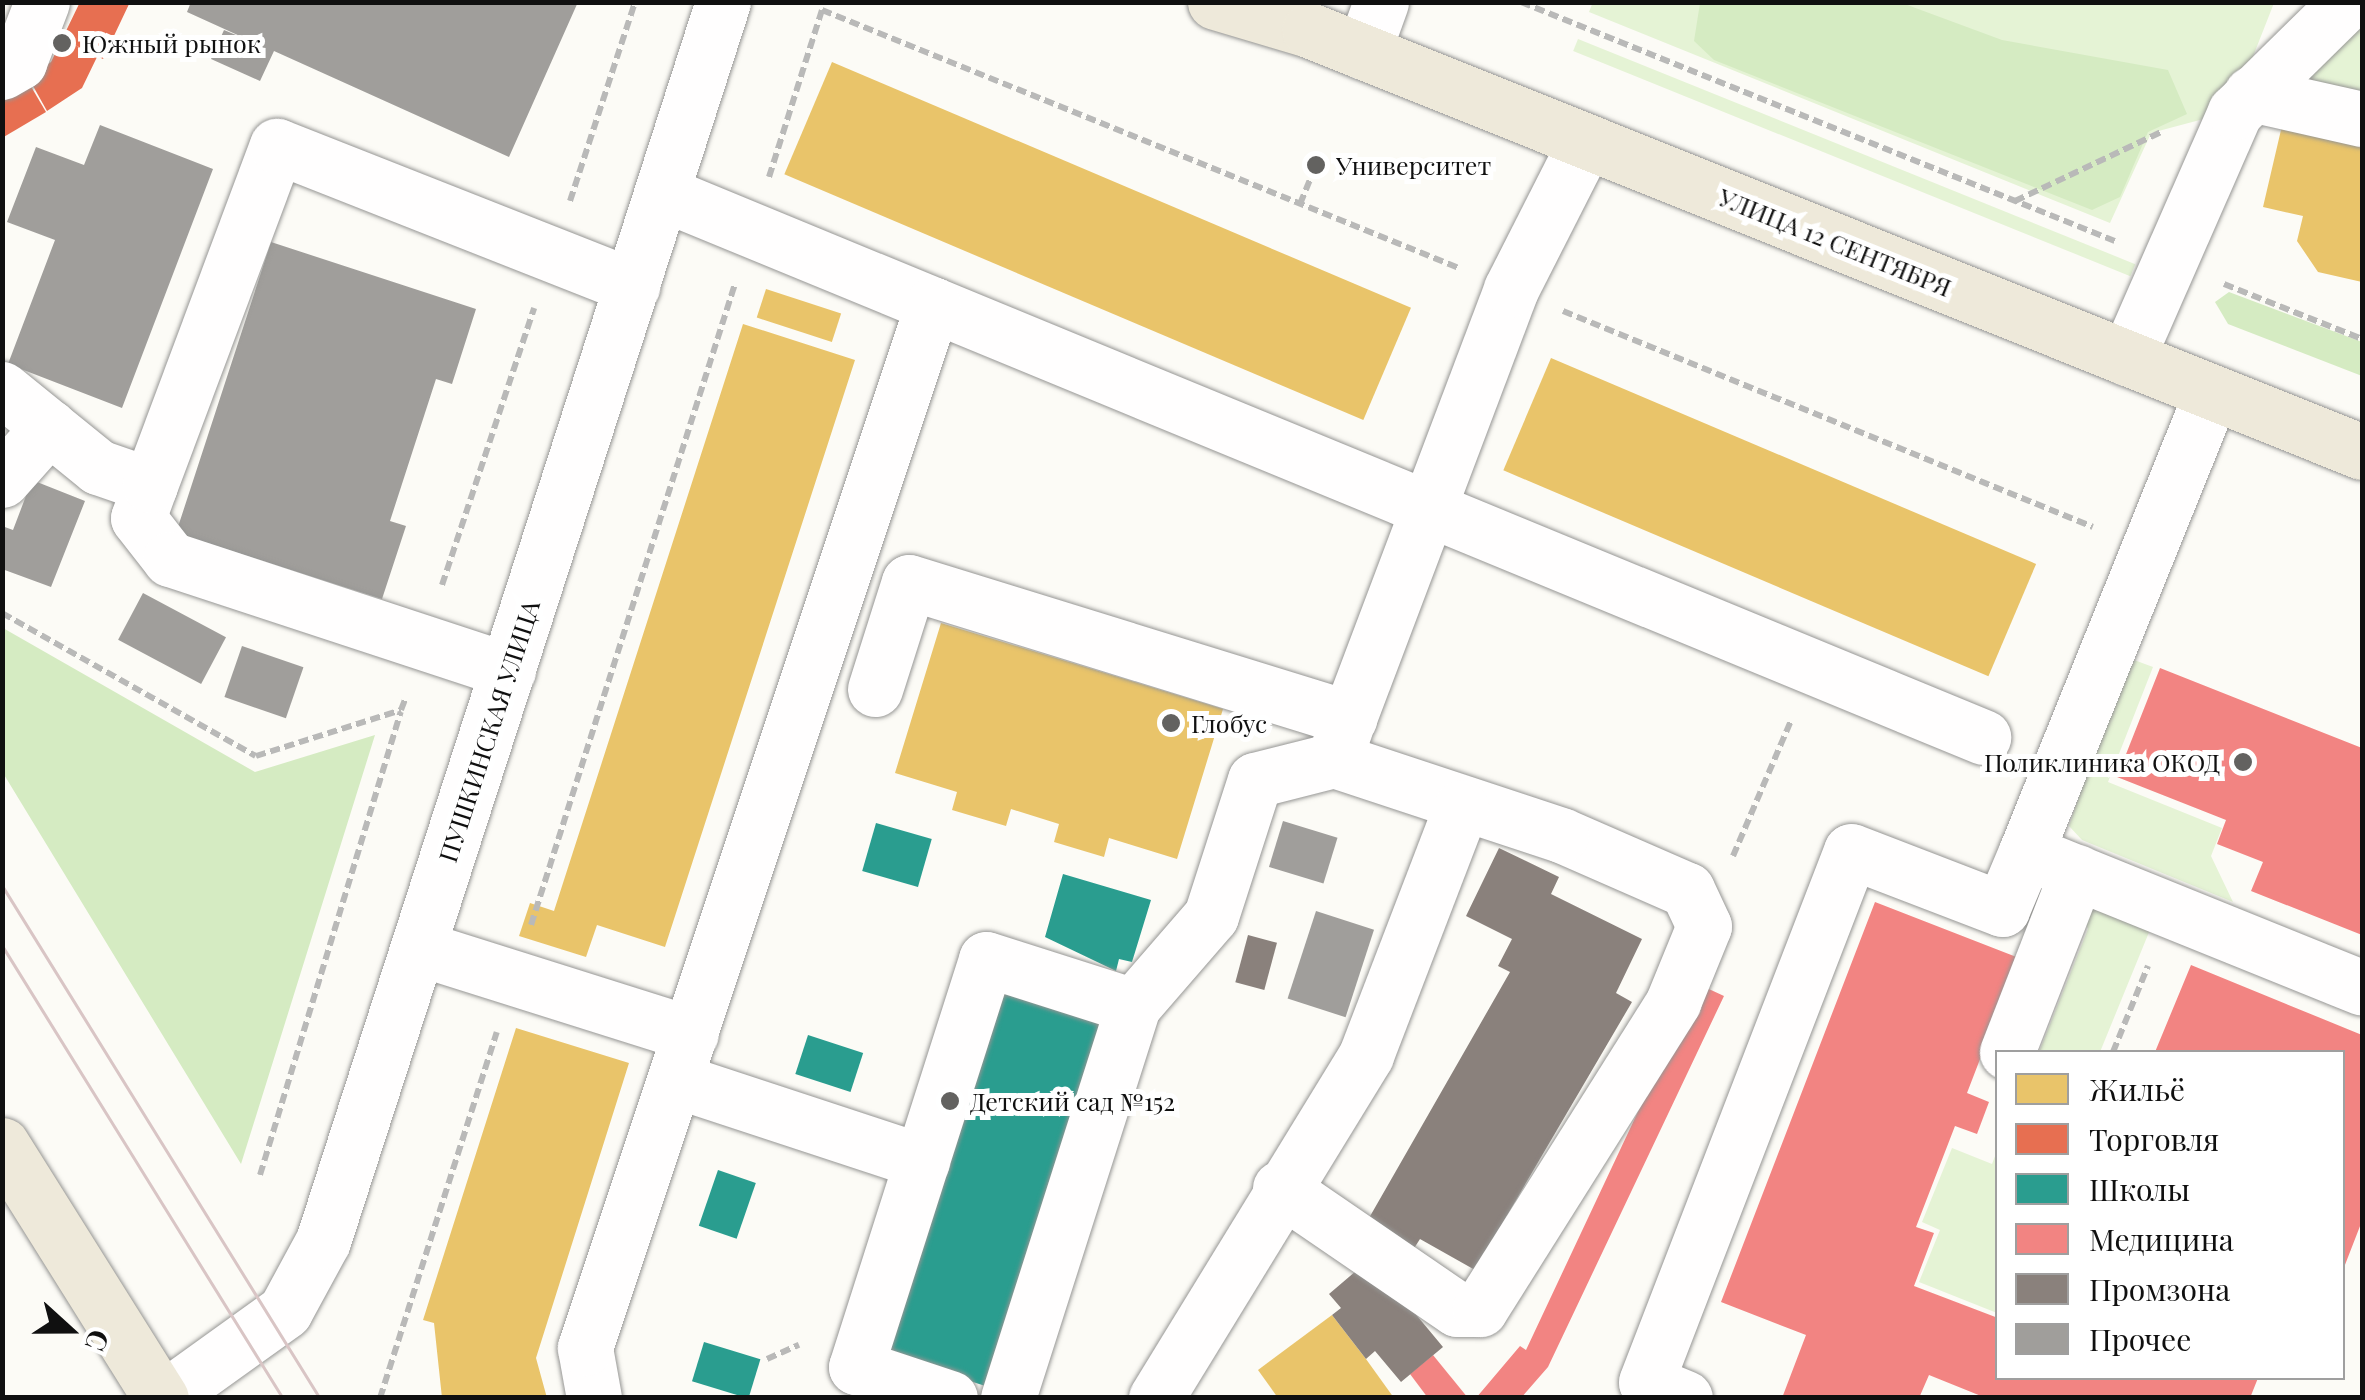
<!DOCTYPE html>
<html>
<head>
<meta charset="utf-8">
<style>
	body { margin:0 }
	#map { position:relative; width:2365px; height:1400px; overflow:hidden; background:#fcfbf6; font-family:"Playfair Display",serif }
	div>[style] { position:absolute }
	.green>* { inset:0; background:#e5f3d5; transform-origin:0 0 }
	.forest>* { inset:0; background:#d5ebc2 }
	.homes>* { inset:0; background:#e9c46a; transform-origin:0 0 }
	.shops>* { inset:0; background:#e76f51 }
	.schools>* { inset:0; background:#2a9d8f; transform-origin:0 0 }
	.health>* { inset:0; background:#f28482 }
	.industry>* { inset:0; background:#8a817c; transform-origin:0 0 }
	.building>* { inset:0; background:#a09e9b; transform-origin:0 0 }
	.path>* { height:6px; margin-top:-3px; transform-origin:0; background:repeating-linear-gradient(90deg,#b9b9b8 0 10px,transparent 0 15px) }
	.roads { filter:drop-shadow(0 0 2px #969694) drop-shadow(0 0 2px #969694) }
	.minor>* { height:55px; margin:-27.5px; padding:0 27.5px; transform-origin:27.5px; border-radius:27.5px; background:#fffefe }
	.major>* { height:55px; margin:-27.5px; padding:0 27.5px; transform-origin:27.5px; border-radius:27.5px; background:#eee9da }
	.tram>* { height:2.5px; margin:-1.25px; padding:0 1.25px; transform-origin:1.25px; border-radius:1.25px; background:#d9c5c5 }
	.dots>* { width:28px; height:28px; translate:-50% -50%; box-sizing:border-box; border:5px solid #fff; border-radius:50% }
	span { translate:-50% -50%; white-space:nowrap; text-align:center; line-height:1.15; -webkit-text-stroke:10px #fff; paint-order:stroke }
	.poi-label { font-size:25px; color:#101010 }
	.left { translate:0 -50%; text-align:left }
	.right { translate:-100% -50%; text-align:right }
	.street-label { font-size:25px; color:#101010 }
	.frame { position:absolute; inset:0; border:5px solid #101010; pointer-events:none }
	.legend { position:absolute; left:1995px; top:1050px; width:350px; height:330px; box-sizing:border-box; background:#fff; border:2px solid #9f9f9f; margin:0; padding:12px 18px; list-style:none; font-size:30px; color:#101010 }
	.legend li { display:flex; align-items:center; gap:20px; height:50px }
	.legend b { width:50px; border:2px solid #9f9f9f }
	.north { position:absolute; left:20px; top:1280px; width:100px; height:100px; -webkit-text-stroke:8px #fff; paint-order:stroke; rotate:111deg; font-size:28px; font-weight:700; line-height:40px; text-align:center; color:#101010 }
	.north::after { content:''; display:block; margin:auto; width:35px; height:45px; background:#101010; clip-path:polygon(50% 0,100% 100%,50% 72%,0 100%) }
</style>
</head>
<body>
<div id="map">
	<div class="green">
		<i style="clip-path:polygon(1593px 2px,2274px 3px,2252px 59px,2211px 117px,2151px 133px,2110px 223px,1589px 12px)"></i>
		<i style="clip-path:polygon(2362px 11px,2362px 101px,2283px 84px)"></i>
		<i style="left:1578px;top:39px;width:601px;height:13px;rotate:22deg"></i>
		<i style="clip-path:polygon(2126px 657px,2153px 667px,2108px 782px,2222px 828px,2211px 856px,2233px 902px,2082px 840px,2069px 826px)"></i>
		<i style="clip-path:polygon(2077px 903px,2154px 920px,2100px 1052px,2039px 1052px,2088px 929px)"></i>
		<i style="clip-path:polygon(1952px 1148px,1992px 1164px,1997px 1151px,1997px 1313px,1919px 1282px,1940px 1230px,1922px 1222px)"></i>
	</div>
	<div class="forest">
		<i style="clip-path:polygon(1700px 3px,1902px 3px,2002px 40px,2168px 70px,2187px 114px,2148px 132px,2120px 197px,2092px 210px,1714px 60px,1694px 41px)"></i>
		<i style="clip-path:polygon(2229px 292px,2362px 342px,2362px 376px,2228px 324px,2215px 302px)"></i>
		<i style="clip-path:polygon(3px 628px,255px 772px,375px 735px,241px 1164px,3px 773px)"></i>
	</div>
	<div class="homes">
		<i style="left:832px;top:62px;width:629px;height:122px;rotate:23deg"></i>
		<i style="clip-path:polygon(2284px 117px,2362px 134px,2362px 282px,2318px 272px,2297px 241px,2303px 216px,2263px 207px)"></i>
		<i style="left:766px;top:289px;width:79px;height:30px;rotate:18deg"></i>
		<i style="clip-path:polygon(743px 324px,855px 360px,665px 947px,597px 925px,586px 957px,519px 936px,530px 903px,554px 911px)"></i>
		<i style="left:1551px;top:358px;width:527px;height:122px;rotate:23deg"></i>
		<i style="clip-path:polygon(941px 623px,1223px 709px,1177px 859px,1109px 838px,1104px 857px,1054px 842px,1059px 824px,1011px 809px,1006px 826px,952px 810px,957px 792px,895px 773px)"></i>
		<i style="clip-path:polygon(516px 1028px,629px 1063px,536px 1358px,547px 1398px,442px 1398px,434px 1323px,423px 1320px)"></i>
		<i style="clip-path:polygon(1332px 1315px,1366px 1359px,1394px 1398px,1278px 1398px,1258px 1370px)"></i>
	</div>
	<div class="shops">
		<i style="clip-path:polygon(80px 2px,130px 2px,103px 59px,73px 44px,97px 57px,82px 88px,47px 111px,28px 77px,51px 62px)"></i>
		<i style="clip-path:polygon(26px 78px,46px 112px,2px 138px,2px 92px)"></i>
	</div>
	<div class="schools">
		<i style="left:876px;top:823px;width:58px;height:50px;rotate:16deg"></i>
		<i style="clip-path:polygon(1063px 874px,1151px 900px,1132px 962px,1119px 959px,1116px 971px,1045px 937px)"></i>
		<i style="left:993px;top:988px;width:123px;height:381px;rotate:18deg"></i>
		<i style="left:808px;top:1035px;width:58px;height:41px;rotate:18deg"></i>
		<i style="left:718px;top:1170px;width:40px;height:59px;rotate:19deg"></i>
		<i style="left:704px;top:1342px;width:59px;height:41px;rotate:17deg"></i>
	</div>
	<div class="health">
		<i style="clip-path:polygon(2160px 668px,2362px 748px,2362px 935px,2251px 891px,2263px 862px,2217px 844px,2226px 820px,2117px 777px)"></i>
		<i style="clip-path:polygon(1875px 902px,2019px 958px,1967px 1093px,1989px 1102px,1977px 1134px,1955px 1126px,1916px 1227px,1934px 1233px,1914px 1286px,1998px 1318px,1998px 1378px,2258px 1378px,2250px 1398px,1986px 1398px,1929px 1375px,1919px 1398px,1782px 1398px,1806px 1335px,1721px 1302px)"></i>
		<i style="clip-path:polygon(2191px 965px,2362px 1035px,2362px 1221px,2343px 1270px,2342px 1052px,2155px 1052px)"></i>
		<i style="clip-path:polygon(1698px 984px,1724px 996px,1548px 1367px,1521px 1398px,1476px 1398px,1520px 1346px,1526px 1350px)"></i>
		<i style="clip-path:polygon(1433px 1355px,1468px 1398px,1428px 1398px,1410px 1374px)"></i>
	</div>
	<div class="industry">
		<i style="clip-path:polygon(1499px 848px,1559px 877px,1551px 894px,1642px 939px,1616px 993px,1632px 1002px,1475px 1270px,1420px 1239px,1411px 1253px,1365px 1225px,1510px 972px,1498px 966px,1512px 939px,1466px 916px)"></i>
		<i style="left:1248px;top:935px;width:30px;height:49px;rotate:15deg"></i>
		<i style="clip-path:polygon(1363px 1265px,1379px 1270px,1443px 1347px,1401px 1382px,1375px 1351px,1366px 1359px,1332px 1315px,1341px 1308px,1329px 1294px)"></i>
	</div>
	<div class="building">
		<i style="clip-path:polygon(191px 2px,578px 2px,509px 157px,274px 51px,260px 81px,211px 59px,224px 30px,253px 42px,187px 12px)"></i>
		<i style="clip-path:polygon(100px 125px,213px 169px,122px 408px,8px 364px,55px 240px,7px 222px,36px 147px,84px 165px)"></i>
		<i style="clip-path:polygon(271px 242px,476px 309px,452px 384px,436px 379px,390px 521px,406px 526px,382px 599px,176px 533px)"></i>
		<i style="clip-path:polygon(32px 480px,85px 501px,51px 587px,2px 569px,2px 526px,13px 530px)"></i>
		<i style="left:143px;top:593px;width:94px;height:53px;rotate:28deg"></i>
		<i style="left:242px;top:646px;width:65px;height:54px;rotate:19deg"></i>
		<i style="left:1283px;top:821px;width:57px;height:48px;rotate:17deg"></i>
		<i style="left:1316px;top:911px;width:61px;height:92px;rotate:18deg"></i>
	</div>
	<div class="path">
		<i style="left:1521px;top:2px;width:640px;rotate:21.92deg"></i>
		<i style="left:769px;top:177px;width:175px;rotate:-72.4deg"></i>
		<i style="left:822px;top:10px;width:687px;rotate:22.05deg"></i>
		<i style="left:570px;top:201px;width:209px;rotate:-71.9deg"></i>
		<i style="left:2015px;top:201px;width:161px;rotate:-25.3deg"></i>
		<i style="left:1300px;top:204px;width:42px;rotate:-67.7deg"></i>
		<i style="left:2224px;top:284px;width:149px;rotate:21.7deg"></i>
		<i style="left:1563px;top:311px;width:572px;rotate:22.17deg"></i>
		<i style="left:442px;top:585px;width:292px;rotate:-71.6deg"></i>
		<i style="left:2px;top:613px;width:291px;rotate:29.4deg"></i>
		<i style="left:256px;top:756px;width:152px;rotate:-17.6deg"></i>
		<i style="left:401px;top:710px;width:14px;rotate:-69deg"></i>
		<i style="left:1733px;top:856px;width:147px;rotate:-66.8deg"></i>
		<i style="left:531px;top:925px;width:673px;rotate:-72.35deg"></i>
		<i style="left:2113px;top:1052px;width:93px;rotate:-67.9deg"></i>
		<i style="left:260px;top:1175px;width:484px;rotate:-73.1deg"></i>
		<i style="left:767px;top:1359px;width:35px;rotate:-24deg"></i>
		<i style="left:380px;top:1398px;width:384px;rotate:-72.3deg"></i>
	</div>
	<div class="roads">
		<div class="minor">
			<i style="left:1363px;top:52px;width:53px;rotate:-70.2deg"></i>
			<i style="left:2px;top:72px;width:20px;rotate:-30deg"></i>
			<i style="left:19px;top:62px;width:64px;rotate:-69deg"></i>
			<i style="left:2251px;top:94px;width:114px;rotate:12.7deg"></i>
			<i style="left:662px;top:193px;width:1429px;rotate:22.38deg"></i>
			<i style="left:2127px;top:358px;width:269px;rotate:-66.3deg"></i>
			<i style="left:2235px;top:112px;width:157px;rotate:-44.5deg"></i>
			<i style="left:2px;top:389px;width:124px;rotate:39.1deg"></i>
			<i style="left:98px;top:467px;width:55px;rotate:19.1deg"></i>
			<i style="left:150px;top:485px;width:35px;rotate:110deg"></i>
			<i style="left:138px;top:518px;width:52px;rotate:52deg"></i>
			<i style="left:170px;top:559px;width:356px;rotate:18.2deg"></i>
			<i style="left:2px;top:480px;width:71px;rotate:-48.4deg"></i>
			<i style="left:150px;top:485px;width:362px;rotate:-69.5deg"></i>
			<i style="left:277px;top:146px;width:382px;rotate:21.5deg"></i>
			<i style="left:875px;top:689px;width:112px;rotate:-72.4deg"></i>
			<i style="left:909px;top:582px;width:461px;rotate:17.2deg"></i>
			<i style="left:1349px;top:718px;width:459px;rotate:-69.3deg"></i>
			<i style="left:1511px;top:289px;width:164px;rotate:-63.1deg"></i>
			<i style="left:2026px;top:852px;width:495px;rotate:-68deg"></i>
			<i style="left:419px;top:948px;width:285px;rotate:17.5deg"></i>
			<i style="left:2007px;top:1052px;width:193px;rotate:-68.7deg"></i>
			<i style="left:675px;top:1080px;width:260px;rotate:18.2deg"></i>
			<i style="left:1280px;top:1188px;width:214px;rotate:34.4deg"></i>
			<i style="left:1457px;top:1309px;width:23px"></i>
			<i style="left:1480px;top:1309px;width:363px;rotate:-57.8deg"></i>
			<i style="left:1673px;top:1002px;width:82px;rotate:-67.8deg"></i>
			<i style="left:1704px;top:926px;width:40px;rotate:-115deg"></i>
			<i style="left:1687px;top:890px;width:137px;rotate:-156.4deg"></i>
			<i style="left:1561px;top:835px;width:239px;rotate:-161.7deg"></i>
			<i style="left:164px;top:1398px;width:149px;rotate:-35.7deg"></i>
			<i style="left:285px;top:1311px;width:80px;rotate:-61.5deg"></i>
			<i style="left:323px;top:1241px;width:1302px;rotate:-72.11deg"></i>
			<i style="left:594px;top:1398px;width:51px;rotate:-100.2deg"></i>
			<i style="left:585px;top:1348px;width:1100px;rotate:-71.57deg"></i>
			<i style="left:950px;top:1398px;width:99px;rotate:-161.7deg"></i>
			<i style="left:856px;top:1367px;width:428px;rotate:-72.3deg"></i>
			<i style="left:986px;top:959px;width:154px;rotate:17.7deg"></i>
			<i style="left:1008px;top:1398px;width:411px;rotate:-72.3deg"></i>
			<i style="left:1133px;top:1006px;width:119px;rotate:-49.1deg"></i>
			<i style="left:1211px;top:916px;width:143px;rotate:-72.1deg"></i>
			<i style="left:1255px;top:780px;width:81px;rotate:-14.2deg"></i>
			<i style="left:1334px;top:760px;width:36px;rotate:-71deg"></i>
			<i style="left:1156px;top:1398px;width:402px;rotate:-58.5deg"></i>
			<i style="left:1366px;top:1055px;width:265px;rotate:-69deg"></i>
			<i style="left:1685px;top:1398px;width:42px;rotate:-157.7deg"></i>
			<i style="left:1646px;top:1382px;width:569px;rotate:-68.89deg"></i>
			<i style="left:1851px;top:851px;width:162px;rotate:21deg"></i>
			<i style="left:2002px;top:909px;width:62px;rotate:-67.2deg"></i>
			<i style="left:2026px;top:852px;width:362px;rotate:22deg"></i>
		</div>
		<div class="major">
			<i style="left:1215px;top:2px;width:98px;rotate:16.6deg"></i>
			<i style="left:1309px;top:30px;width:1134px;rotate:21.84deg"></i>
			<i style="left:2px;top:1145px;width:299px;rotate:57.9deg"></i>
		</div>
	</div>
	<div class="tram">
		<i style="left:2px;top:885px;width:604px;rotate:58.21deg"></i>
		<i style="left:2px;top:945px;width:533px;rotate:58.19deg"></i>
	</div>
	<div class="dots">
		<i style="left:62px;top:43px;background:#636260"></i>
		<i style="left:1316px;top:165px;background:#636260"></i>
		<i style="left:1171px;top:723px;background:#636260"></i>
		<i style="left:2243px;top:762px;background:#636260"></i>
		<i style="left:950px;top:1101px;background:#636260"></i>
	</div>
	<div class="poi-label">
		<span class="left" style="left:82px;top:43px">Южный рынок</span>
		<span class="left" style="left:1336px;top:165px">Университет</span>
		<span class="left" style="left:1191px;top:723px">Глобус</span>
		<span class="right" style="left:2220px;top:762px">Поликлиника ОКОД</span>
		<span class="left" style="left:970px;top:1101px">Детский сад №152</span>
	</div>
	<div class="street-label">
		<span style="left:1835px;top:242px;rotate:22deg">УЛИЦА 12 СЕНТЯБРЯ</span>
		<span style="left:489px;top:731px;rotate:-72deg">ПУШКИНСКАЯ УЛИЦА</span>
	</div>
	<div class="frame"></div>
	<ul class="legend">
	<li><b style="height:28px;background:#e9c46a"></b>Жильё</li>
	<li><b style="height:28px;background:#e76f51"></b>Торговля</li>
	<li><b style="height:28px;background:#2a9d8f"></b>Школы</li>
	<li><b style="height:28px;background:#f28482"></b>Медицина</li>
	<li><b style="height:28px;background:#8a817c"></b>Промзона</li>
	<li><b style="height:28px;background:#a09e9b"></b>Прочее</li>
	</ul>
	<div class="north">С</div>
</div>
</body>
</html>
